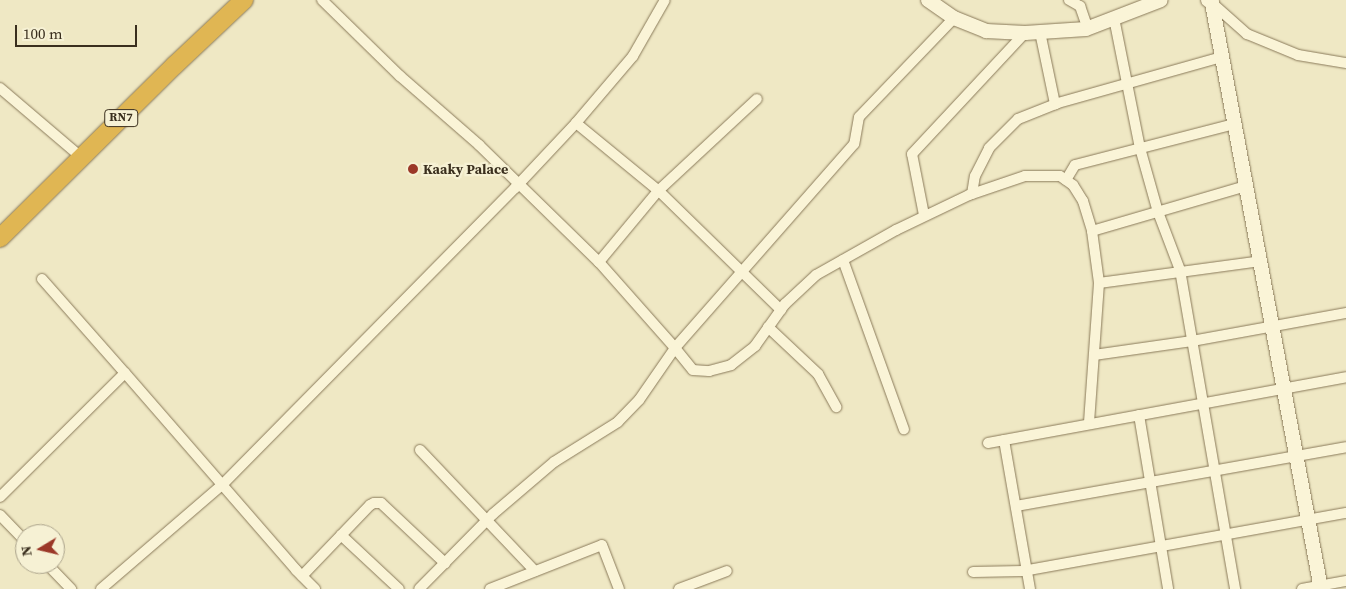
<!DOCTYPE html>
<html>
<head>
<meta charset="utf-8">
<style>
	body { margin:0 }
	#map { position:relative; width:1346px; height:589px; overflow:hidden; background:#efe8c4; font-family:"Source Serif 4",serif }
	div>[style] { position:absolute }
	.roads { filter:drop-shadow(0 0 1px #8a7a5a) drop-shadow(0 0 1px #8a7a5a) }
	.street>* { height:10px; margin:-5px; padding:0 5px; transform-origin:5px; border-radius:5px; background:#faf4d7 }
	.secondary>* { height:14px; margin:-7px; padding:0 7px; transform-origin:7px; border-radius:7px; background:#faf4d7 }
	.highway>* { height:18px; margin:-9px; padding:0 9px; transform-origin:9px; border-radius:9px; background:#e0b653 }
	.dots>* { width:14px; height:14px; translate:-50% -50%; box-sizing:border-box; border:2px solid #f6f1d4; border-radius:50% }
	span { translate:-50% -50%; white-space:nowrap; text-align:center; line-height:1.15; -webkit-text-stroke:4.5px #f6f1d4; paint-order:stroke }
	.shield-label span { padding:1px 4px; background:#f6f1d4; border:1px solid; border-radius:4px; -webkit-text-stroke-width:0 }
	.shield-label { font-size:12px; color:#3a2f1e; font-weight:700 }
	.poi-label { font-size:14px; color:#3a2f1e; font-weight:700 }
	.left { translate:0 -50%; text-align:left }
	.north { position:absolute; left:15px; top:524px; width:50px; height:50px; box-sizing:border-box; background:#f6f1d4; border:1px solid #aba38b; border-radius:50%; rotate:261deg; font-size:14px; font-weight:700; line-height:20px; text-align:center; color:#3a2f1e }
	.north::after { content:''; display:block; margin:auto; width:18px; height:22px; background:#9b3828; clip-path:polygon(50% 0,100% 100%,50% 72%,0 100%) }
	.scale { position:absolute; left:15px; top:25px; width:122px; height:22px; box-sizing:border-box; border:2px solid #3a2f1e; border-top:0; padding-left:6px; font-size:15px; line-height:18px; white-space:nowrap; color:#3a2f1e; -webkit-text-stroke:4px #f6f1d4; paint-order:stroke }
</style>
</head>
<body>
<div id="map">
	<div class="roads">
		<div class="street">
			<i style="left:322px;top:0;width:109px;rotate:44.3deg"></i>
			<i style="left:400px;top:76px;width:105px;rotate:41.1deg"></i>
			<i style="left:479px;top:145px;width:168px;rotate:44.3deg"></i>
			<i style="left:599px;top:262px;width:115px;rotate:48.5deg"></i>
			<i style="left:675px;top:348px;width:63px;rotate:124.7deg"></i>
			<i style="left:639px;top:400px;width:30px;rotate:134deg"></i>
			<i style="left:618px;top:422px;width:75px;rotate:148deg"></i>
			<i style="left:554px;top:462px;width:80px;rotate:139.6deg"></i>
			<i style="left:493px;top:514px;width:105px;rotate:134.6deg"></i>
			<i style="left:1069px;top:0;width:13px;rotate:29deg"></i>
			<i style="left:1080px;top:6px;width:24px;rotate:71deg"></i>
			<i style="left:1212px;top:3px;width:47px;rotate:41.5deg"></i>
			<i style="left:1247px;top:34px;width:55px;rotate:22.4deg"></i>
			<i style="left:1298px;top:55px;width:49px;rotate:9.5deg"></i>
			<i style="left:954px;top:18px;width:137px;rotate:133.8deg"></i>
			<i style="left:859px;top:117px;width:27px;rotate:100deg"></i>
			<i style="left:854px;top:144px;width:271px;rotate:131.3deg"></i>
			<i style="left:675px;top:348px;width:28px;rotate:51deg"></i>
			<i style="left:693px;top:370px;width:16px;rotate:4deg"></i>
			<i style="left:709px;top:371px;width:23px;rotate:-15deg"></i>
			<i style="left:731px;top:365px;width:31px;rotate:-38deg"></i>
			<i style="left:755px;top:346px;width:52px;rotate:-54.5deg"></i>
			<i style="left:785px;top:304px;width:42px;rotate:-43.1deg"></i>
			<i style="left:816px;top:275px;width:92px;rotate:-29.4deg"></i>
			<i style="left:896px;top:230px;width:81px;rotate:-25.6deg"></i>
			<i style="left:969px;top:195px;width:59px;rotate:-18.7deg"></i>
			<i style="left:1025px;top:176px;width:35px"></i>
			<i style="left:1060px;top:176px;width:16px;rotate:35deg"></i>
			<i style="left:1073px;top:185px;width:19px;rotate:58deg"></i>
			<i style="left:1083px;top:201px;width:31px;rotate:73deg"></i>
			<i style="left:1092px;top:231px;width:52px;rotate:82.3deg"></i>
			<i style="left:1099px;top:283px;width:141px;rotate:94.1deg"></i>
			<i style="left:1114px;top:18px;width:133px;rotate:78.7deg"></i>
			<i style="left:1140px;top:148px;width:66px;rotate:74.3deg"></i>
			<i style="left:1158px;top:212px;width:62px;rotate:69.2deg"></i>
			<i style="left:1180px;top:270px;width:324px;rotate:80.2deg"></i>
			<i style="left:1040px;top:32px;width:74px;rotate:78.2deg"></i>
			<i style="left:0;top:88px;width:106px;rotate:40.4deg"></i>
			<i style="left:576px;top:123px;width:109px;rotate:39.4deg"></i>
			<i style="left:660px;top:192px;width:169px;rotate:44.3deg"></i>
			<i style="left:1066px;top:180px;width:17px;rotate:-59deg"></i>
			<i style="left:1075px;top:165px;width:165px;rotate:-14.4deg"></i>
			<i style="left:972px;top:194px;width:18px;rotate:-81deg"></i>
			<i style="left:975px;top:176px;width:31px;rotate:-63deg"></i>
			<i style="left:989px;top:148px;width:41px;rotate:-45deg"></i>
			<i style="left:1018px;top:119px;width:43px;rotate:-21.8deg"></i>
			<i style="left:1058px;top:103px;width:170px;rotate:-15.7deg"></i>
			<i style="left:924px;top:215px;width:62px;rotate:-101.1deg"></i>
			<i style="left:912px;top:154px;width:166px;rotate:-47deg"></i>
			<i style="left:1092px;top:231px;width:160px;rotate:-16.3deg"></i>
			<i style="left:843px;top:260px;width:180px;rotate:70.2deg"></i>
			<i style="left:599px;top:262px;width:92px;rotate:-50.3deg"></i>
			<i style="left:658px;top:191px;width:135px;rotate:-42.9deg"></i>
			<i style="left:42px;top:279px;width:125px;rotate:48.6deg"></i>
			<i style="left:1099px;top:283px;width:163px;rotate:-7.7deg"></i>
			<i style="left:768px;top:327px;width:69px;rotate:43.2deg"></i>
			<i style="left:818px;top:374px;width:38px;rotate:61deg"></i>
			<i style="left:1094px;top:355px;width:99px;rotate:-8.1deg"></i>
			<i style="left:1192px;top:341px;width:157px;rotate:-10.3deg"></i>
			<i style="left:1139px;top:415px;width:176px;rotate:80.5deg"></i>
			<i style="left:1004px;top:440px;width:151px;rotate:80.1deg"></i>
			<i style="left:988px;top:443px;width:364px;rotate:-10.4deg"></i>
			<i style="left:420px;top:450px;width:167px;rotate:46.5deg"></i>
			<i style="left:0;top:497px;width:176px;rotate:-44.8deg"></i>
			<i style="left:125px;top:373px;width:261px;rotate:49deg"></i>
			<i style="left:296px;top:570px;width:27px;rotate:45deg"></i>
			<i style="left:1016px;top:506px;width:335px;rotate:-10.1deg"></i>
			<i style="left:0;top:515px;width:36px;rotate:46deg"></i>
			<i style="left:341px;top:535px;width:79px;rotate:43deg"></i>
			<i style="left:47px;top:564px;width:35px;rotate:46deg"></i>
			<i style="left:973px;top:572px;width:50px;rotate:-1.1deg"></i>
			<i style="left:1023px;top:571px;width:328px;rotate:-10.2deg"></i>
			<i style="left:302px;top:576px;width:98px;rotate:-46.2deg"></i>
			<i style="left:370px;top:505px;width:4px;rotate:-27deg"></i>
			<i style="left:374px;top:503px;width:7px"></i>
			<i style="left:381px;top:503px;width:88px;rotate:43.2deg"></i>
			<i style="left:101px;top:589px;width:161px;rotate:-40.7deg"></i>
			<i style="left:223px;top:484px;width:416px;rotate:-45.4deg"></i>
			<i style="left:515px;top:188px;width:89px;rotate:-46.8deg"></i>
			<i style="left:576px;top:123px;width:88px;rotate:-49.6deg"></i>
			<i style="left:633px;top:56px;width:64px;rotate:-60.3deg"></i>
			<i style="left:490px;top:589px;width:120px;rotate:-21.4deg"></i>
			<i style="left:602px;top:545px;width:47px;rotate:68.9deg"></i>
			<i style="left:679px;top:589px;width:51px;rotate:-20.6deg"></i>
			<i style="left:1302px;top:589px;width:45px;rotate:-10.3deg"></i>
		</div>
		<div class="secondary">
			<i style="left:928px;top:0;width:32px;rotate:35deg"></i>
			<i style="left:954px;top:18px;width:35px;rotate:22deg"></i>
			<i style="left:986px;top:31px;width:39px;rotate:3deg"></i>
			<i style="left:1025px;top:33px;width:61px;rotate:-3.8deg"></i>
			<i style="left:1086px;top:29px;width:80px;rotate:-21.1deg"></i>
			<i style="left:1208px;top:0;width:5px;rotate:37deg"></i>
			<i style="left:1212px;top:3px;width:596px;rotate:79.46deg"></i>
		</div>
		<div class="highway">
			<i style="left:0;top:238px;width:246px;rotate:-44.7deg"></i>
			<i style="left:175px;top:65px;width:95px;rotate:-43.3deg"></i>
		</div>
	</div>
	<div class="dots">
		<i style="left:413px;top:169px;background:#9b3828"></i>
	</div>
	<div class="shield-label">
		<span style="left:121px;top:118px">RN7</span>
	</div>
	<div class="poi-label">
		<span class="left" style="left:423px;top:169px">Kaaky Palace</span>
	</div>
	<div class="north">N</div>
	<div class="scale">100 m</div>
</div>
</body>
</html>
